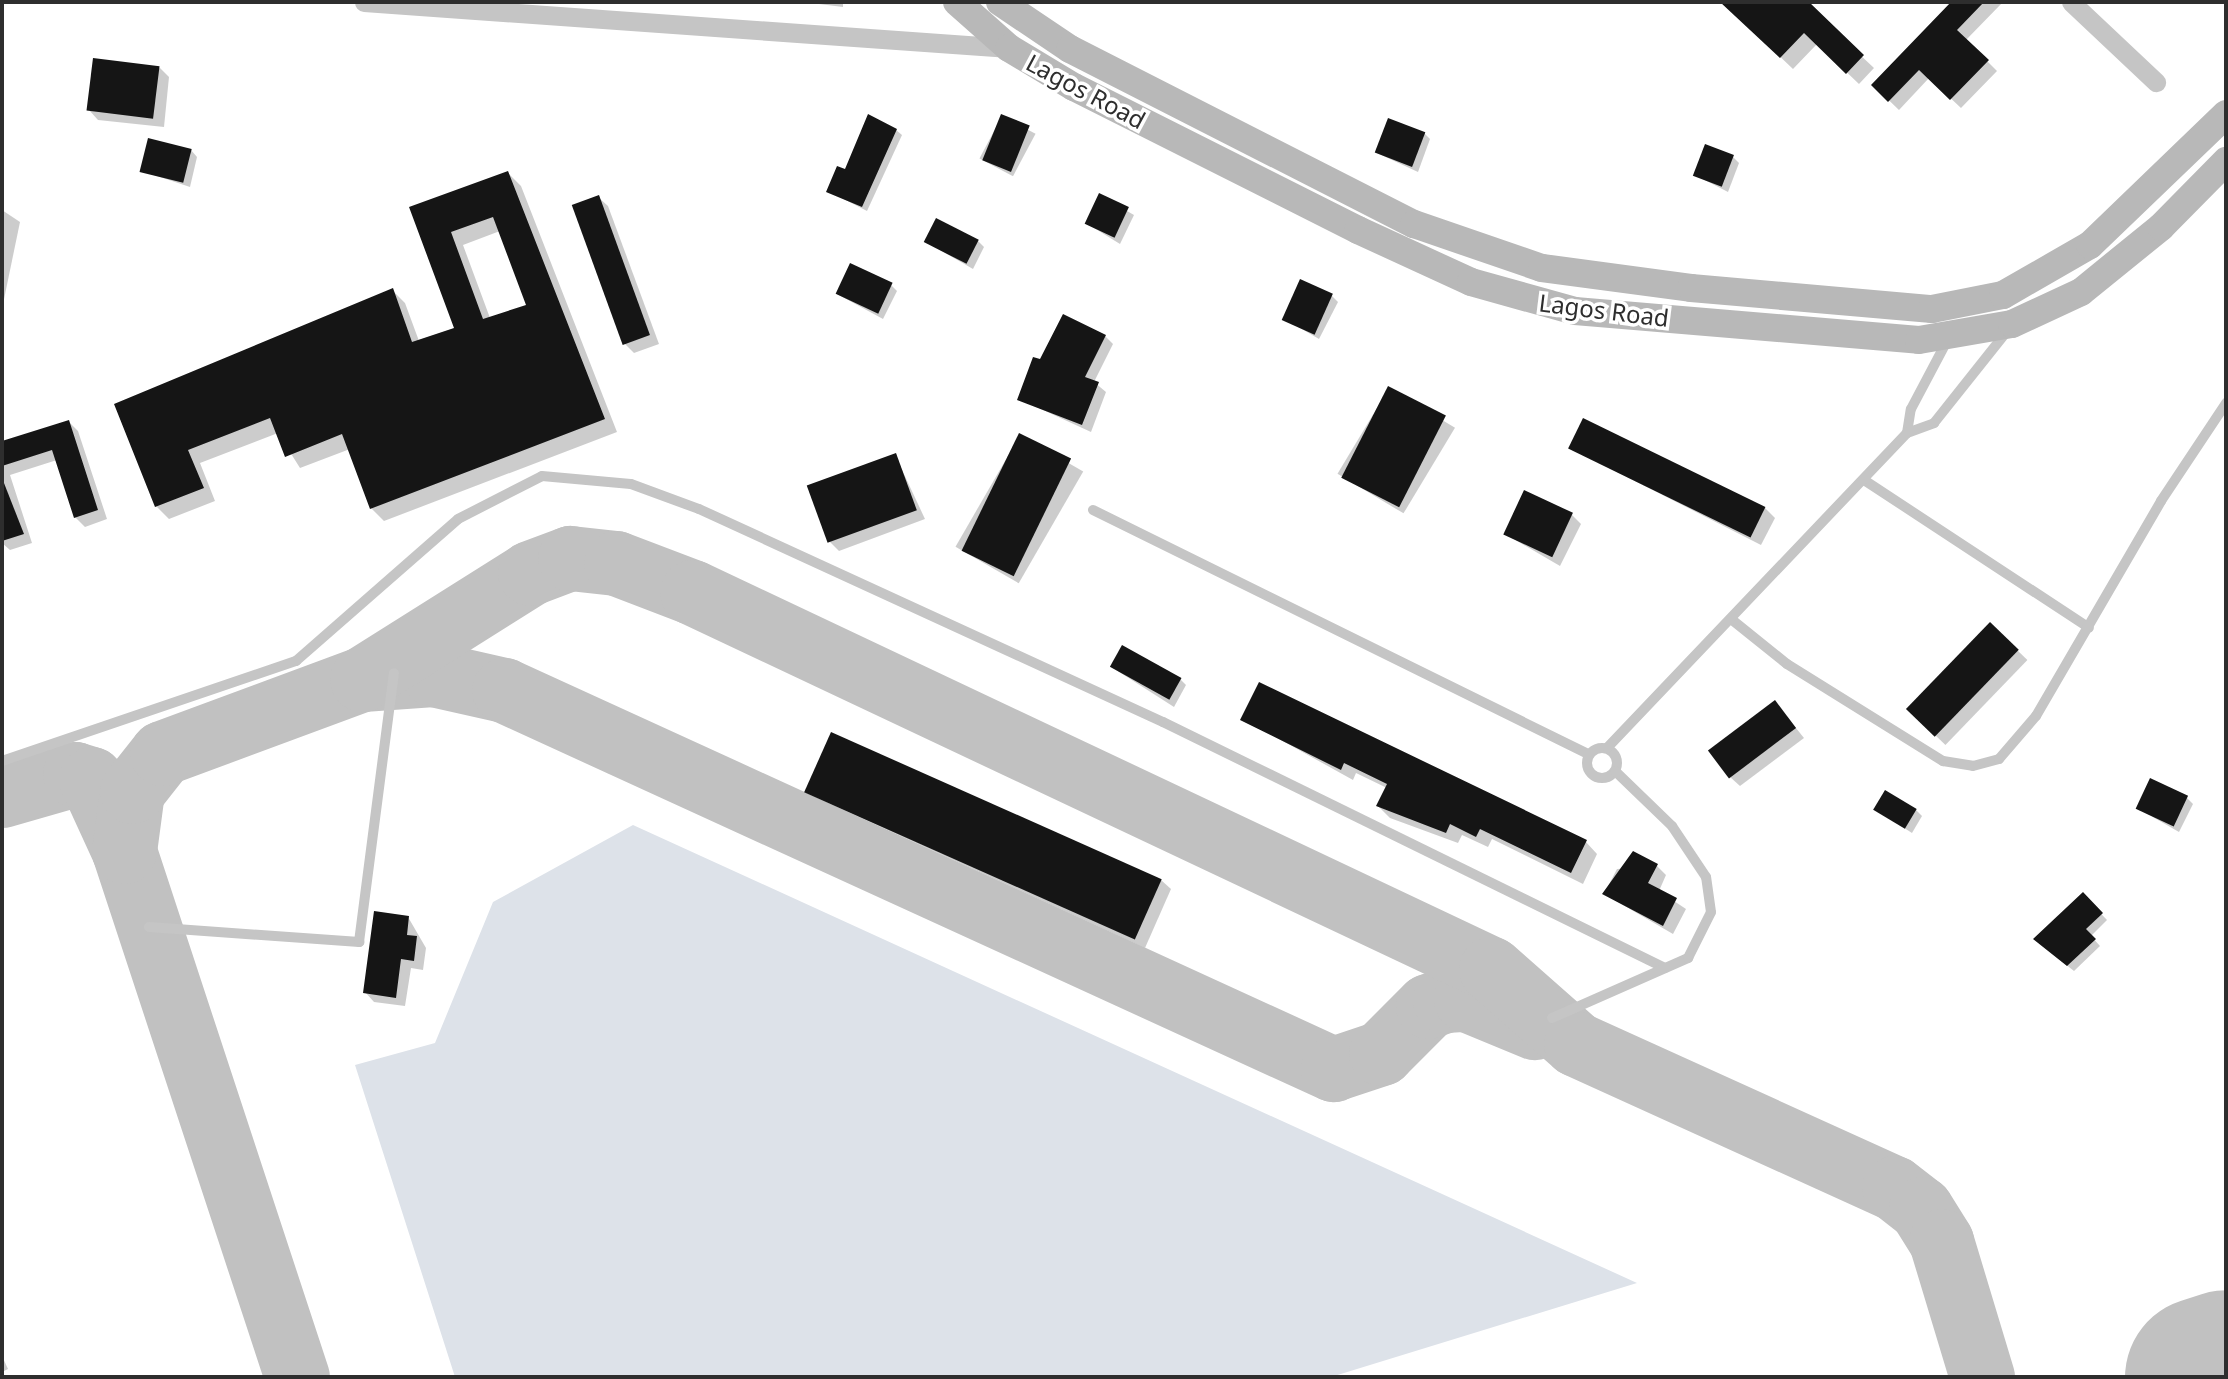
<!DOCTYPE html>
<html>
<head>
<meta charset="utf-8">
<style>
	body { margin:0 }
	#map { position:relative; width:2228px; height:1379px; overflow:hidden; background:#fff; font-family:"Noto Sans",sans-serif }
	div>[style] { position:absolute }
	.green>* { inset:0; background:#dde2e9 }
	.shadow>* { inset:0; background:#0003; transform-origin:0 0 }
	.taxiway>* { height:65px; margin:-32.5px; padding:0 32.5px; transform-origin:32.5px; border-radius:32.5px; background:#c1c1c1 }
	.runway>* { height:161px; margin:-80.5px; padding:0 80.5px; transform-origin:80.5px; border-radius:80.5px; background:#c1c1c1 }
	.building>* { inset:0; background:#151515; transform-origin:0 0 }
	.service>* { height:10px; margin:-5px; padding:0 5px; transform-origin:5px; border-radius:5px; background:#c5c5c5 }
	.service>.ring { margin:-5px; padding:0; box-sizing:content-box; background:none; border:10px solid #c5c5c5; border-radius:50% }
	.minor>* { height:19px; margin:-9.5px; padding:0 9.5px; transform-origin:9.5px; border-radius:9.5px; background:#c5c5c5 }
	.secondary>* { height:28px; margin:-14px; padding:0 14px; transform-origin:14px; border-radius:14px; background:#b8b8b8 }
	span { translate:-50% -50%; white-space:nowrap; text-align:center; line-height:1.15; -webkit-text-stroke:7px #fff; paint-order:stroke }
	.street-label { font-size:24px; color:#2e2e2e }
	.frame { position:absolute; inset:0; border:4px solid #2e2e2e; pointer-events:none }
</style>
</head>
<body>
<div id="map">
	<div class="green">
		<i style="clip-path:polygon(633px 825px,1637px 1283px,1331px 1377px,455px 1377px,355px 1065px,435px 1043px,493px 902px)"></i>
	</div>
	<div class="shadow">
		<i style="clip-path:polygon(803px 2px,843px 2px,843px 7px)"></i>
		<i style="clip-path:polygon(1733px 2px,1804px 2px,1874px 68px,1859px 84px,1817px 44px,1793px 69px,1728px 7px)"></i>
		<i style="clip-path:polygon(1954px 2px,2003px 2px,1966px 40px,1997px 71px,1961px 108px,1929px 78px,1899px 110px,1873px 85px)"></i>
		<i style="clip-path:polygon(160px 68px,169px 77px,164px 127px,98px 120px,89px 110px)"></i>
		<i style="left:1002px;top:116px;width:38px;height:48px;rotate:28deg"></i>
		<i style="clip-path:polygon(896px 130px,902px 135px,867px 211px,828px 191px)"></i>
		<i style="clip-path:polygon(1424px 133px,1430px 139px,1418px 172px,1377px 153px)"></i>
		<i style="clip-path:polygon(191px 150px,197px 157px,190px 187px,142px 171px)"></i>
		<i style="clip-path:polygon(1733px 157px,1739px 163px,1728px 192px,1695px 175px)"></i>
		<i style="clip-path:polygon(evenodd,508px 173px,521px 186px,617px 432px,384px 521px,371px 508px,350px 449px,300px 468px,278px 433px,200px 463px,215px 501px,169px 519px,156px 506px,116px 405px,392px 290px,405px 303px,419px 341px,457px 329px,412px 208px,508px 173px,500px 231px,528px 306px,490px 318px,463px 245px,500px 231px)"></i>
		<i style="clip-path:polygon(1099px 195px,1134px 215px,1120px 244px,1086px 223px)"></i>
		<i style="clip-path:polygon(598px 197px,608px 206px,659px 344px,634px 353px,625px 344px)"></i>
		<i style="clip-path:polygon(2px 210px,20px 222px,2px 309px)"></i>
		<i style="clip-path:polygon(978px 241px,984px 247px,973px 269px,926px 242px)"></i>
		<i style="clip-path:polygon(891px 285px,897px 291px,883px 319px,837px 294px)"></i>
		<i style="clip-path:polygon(1332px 296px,1338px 302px,1319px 339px,1283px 318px)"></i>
		<i style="clip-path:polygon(1105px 336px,1113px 344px,1094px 382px,1106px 392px,1091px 432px,1019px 399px,1041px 362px)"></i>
		<i style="left:1389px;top:388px;width:77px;height:100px;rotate:31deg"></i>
		<i style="clip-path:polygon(69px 422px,78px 431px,107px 519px,85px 527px,75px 517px,57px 460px,10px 475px,32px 543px,10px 550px,2px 543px,2px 443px)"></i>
		<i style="left:1020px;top:435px;width:73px;height:129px;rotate:30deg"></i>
		<i style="clip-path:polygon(1570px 448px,1765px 508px,1775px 518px,1761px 545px)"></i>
		<i style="clip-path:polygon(895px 455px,925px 519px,839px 551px,830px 542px)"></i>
		<i style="clip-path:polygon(1572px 515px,1581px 524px,1560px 566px,1505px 534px)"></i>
		<i style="left:1990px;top:624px;width:52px;height:118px;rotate:44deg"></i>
		<i style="clip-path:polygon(1113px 668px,1180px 679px,1186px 685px,1174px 707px)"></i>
		<i style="clip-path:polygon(1775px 702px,1804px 738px,1740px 786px,1730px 777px)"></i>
		<i style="clip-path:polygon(1243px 719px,1586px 842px,1597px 854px,1583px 884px,1492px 839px,1488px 847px,1462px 835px,1458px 843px,1390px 818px,1378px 806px,1387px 788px,1356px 773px,1353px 780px)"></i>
		<i style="clip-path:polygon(807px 793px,1161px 880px,1171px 889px,1145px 948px)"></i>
		<i style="clip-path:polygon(2187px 798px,2193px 804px,2179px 832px,2137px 808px)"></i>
		<i style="clip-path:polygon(1876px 810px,1916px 810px,1922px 816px,1912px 833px)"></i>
		<i style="clip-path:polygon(1657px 866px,1666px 875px,1659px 891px,1686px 909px,1673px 934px,1604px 894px,1617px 869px)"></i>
		<i style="clip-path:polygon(2083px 895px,2107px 920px,2091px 936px,2100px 946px,2074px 971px,2041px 945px)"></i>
		<i style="clip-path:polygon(408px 917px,426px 948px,423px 970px,411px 968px,405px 1006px,374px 1002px,365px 992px)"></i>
		<i style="clip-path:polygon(2px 1356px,8px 1369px,2px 1372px)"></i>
	</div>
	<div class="taxiway">
		<i style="left:362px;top:679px;width:71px;rotate:-4deg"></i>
		<i style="left:433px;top:674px;width:73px;rotate:12.7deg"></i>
		<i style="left:504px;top:690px;width:912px;rotate:24.57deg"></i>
		<i style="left:1333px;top:1069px;width:51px;rotate:-18.4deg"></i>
		<i style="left:1381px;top:1053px;width:66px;rotate:-45deg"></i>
		<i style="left:1428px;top:1006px;width:18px;rotate:-19deg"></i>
		<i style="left:1445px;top:1000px;width:21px;rotate:-3deg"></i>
		<i style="left:1466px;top:999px;width:74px;rotate:22.4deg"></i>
		<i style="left:2px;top:795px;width:76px;rotate:-16deg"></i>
		<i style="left:75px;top:774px;width:17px;rotate:17deg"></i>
		<i style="left:91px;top:779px;width:79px;rotate:65.4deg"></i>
		<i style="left:297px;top:1377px;width:554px;rotate:-108.21deg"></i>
		<i style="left:124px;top:851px;width:61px;rotate:-82.4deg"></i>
		<i style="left:132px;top:791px;width:48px;rotate:-51.7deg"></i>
		<i style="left:162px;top:753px;width:213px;rotate:-20.3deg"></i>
		<i style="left:362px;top:679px;width:199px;rotate:-32.2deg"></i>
		<i style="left:530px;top:573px;width:43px;rotate:-20.6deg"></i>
		<i style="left:570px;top:558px;width:46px;rotate:6.2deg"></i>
		<i style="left:616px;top:563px;width:81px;rotate:20.9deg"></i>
		<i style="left:692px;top:592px;width:883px;rotate:25.26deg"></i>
		<i style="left:1491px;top:969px;width:113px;rotate:41.4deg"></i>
		<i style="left:1576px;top:1044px;width:349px;rotate:24.4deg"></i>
		<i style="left:1894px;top:1188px;width:34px;rotate:38deg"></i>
		<i style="left:1921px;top:1209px;width:38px;rotate:58deg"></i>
		<i style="left:1941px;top:1241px;width:142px;rotate:73.2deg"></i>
	</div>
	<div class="runway">
		<i style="left:2205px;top:1377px;width:22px;rotate:-18deg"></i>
	</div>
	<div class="building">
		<i style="clip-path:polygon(1720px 2px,1809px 2px,1864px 55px,1846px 74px,1804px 33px,1780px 58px)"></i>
		<i style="clip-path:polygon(1951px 2px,1984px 2px,1957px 30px,1989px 60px,1950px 100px,1919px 70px,1888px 102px,1871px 85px)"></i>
		<i style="left:93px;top:58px;width:67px;height:53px;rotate:7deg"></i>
		<i style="clip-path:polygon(868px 114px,897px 129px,862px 207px,826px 192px,837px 166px,845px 169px)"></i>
		<i style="left:1001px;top:114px;width:31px;height:50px;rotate:22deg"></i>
		<i style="left:1388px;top:118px;width:40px;height:37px;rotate:21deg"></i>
		<i style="left:148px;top:138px;width:45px;height:35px;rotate:14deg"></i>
		<i style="left:1705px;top:144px;width:31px;height:34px;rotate:21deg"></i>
		<i style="clip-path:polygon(evenodd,508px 171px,605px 419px,370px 509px,342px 434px,285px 457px,270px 418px,188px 450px,204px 488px,155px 507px,114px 404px,393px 288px,412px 342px,454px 328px,409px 207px,508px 171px,493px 217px,526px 305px,483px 319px,451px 232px,493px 217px)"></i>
		<i style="left:1099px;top:193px;width:33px;height:34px;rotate:25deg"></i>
		<i style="left:599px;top:195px;width:149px;height:29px;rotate:70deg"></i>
		<i style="left:936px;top:218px;width:48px;height:27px;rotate:27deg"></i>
		<i style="left:850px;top:263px;width:47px;height:34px;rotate:25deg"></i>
		<i style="left:1300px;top:279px;width:36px;height:45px;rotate:24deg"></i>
		<i style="clip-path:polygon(1063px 314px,1106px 335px,1085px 377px,1099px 382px,1082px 425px,1017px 400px,1033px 357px,1040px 359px)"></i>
		<i style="left:1388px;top:386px;width:65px;height:103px;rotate:27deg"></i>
		<i style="left:1583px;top:418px;width:203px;height:34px;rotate:26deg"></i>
		<i style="clip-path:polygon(69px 420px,98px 510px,74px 518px,52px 450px,2px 466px,2px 441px)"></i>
		<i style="left:1019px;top:433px;width:58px;height:131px;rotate:26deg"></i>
		<i style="left:896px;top:453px;width:61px;height:95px;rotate:70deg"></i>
		<i style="clip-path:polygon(2px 478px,24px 534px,2px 541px)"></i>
		<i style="left:1524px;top:490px;width:54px;height:49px;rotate:25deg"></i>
		<i style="left:1990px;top:622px;width:40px;height:121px;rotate:44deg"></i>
		<i style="left:1122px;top:645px;width:68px;height:25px;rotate:29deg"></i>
		<i style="clip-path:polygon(1259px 682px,1587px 840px,1571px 873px,1480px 829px,1476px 837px,1450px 824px,1446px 833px,1376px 806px,1387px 784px,1344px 763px,1341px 770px,1240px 720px)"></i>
		<i style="left:1775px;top:700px;width:35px;height:84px;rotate:53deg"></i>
		<i style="left:831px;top:732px;width:362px;height:66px;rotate:24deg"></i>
		<i style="left:2150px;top:778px;width:42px;height:34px;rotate:25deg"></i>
		<i style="left:1885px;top:790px;width:37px;height:23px;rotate:31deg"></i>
		<i style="clip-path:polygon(1633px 851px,1658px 864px,1648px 883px,1677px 898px,1663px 926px,1602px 894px)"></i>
		<i style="clip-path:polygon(2083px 892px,2103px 913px,2086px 929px,2096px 939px,2067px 966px,2033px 939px)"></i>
		<i style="clip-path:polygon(374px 911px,409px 916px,407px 935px,417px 936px,414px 961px,401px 959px,396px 998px,363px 993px)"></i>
	</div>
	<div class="service">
		<i style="left:1907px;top:433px;width:24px;rotate:-81deg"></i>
		<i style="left:1911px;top:409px;width:77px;rotate:-62.1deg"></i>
		<i style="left:1864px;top:480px;width:269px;rotate:33.3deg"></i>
		<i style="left:1093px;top:510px;width:552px;rotate:26.24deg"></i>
		<i style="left:1731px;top:619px;width:72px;rotate:38.8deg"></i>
		<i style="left:1787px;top:664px;width:184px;rotate:31.9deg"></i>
		<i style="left:1943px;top:761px;width:30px;rotate:9deg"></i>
		<i style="left:1973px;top:766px;width:27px;rotate:-15deg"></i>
		<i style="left:1999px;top:759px;width:57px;rotate:-49.3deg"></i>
		<i style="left:2036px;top:716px;width:249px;rotate:-59.8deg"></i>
		<i style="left:2161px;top:501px;width:118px;rotate:-56.4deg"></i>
		<i class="ring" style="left:1587px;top:748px;width:20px;height:20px"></i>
		<i style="left:1607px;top:748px;width:435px;rotate:-46.4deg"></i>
		<i style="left:1907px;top:433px;width:29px;rotate:-20deg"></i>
		<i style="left:1934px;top:423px;width:119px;rotate:-51.5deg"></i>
		<i style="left:2px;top:761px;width:311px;rotate:-18.8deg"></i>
		<i style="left:296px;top:661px;width:215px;rotate:-41.2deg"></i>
		<i style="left:458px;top:519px;width:94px;rotate:-27.1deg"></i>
		<i style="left:542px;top:476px;width:89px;rotate:5.1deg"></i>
		<i style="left:631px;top:484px;width:72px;rotate:20.2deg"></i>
		<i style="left:699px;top:509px;width:511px;rotate:24.66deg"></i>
		<i style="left:1163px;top:722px;width:559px;rotate:26.11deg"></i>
		<i style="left:149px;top:927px;width:211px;rotate:4.1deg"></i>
		<i style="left:359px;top:942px;width:271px;rotate:-82.6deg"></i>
		<i style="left:1552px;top:1018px;width:149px;rotate:-23.8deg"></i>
		<i style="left:1688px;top:958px;width:51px;rotate:-63.4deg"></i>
		<i style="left:1711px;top:912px;width:35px;rotate:-98deg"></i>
		<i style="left:1706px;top:877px;width:61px;rotate:-123.7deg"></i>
		<i style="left:1672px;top:826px;width:79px;rotate:-136deg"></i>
	</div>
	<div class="minor">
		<i style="left:364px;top:2px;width:647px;rotate:4.08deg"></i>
		<i style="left:2071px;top:2px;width:117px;rotate:43.3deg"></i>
	</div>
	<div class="secondary">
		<i style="left:957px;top:2px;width:69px;rotate:41.5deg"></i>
		<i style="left:1009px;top:48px;width:76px;rotate:31deg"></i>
		<i style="left:1074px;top:87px;width:318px;rotate:26.7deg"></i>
		<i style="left:1358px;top:230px;width:124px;rotate:24.7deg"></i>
		<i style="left:1471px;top:282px;width:108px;rotate:15.6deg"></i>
		<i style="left:1575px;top:311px;width:345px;rotate:4.8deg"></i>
		<i style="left:1919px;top:340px;width:94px;rotate:-9.8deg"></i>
		<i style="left:2012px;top:324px;width:76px;rotate:-24.9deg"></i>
		<i style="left:2081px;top:292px;width:103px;rotate:-39.1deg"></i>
		<i style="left:2161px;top:227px;width:93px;rotate:-45.4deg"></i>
		<i style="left:1000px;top:2px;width:84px;rotate:33.9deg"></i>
		<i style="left:1070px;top:49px;width:386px;rotate:27deg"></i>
		<i style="left:1414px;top:224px;width:135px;rotate:19deg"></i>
		<i style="left:1542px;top:268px;width:150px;rotate:7.6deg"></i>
		<i style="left:1691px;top:288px;width:242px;rotate:5deg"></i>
		<i style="left:1932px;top:309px;width:72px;rotate:-11.2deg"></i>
		<i style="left:2003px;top:295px;width:100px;rotate:-29.9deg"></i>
		<i style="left:2090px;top:245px;width:189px;rotate:-43.9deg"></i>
	</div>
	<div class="street-label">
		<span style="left:1086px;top:91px;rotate:28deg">Lagos Road</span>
		<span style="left:1604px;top:310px;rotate:7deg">Lagos Road</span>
	</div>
	<div class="frame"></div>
</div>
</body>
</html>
